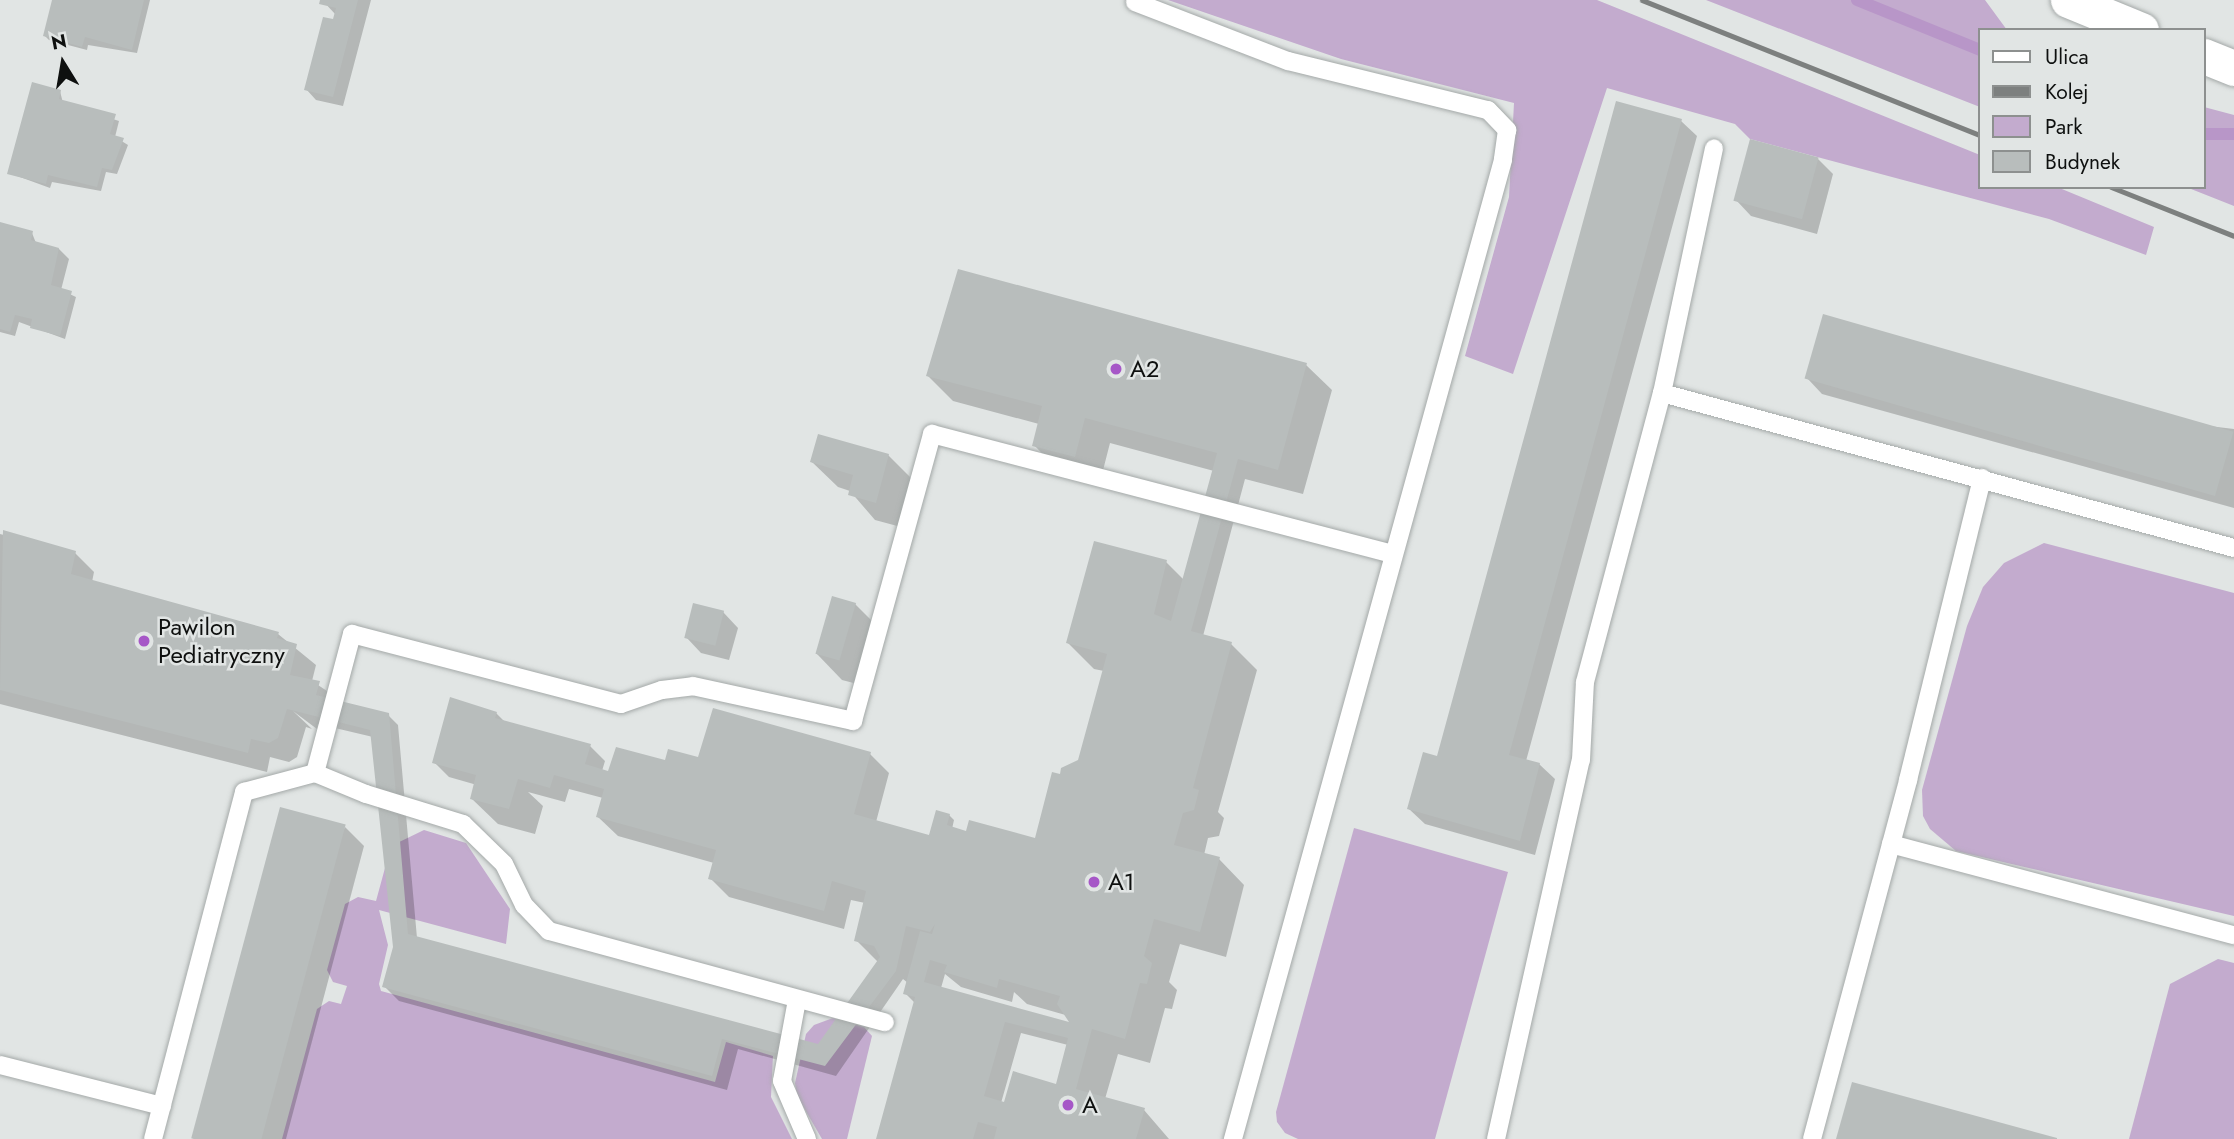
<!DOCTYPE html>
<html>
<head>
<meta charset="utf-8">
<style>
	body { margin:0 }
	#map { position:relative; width:2234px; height:1139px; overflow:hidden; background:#e1e5e4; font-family:Jost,sans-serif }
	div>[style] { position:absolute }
	.green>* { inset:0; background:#c3abce }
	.shadow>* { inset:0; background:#0003 }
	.stream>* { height:12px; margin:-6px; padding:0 6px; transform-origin:6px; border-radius:6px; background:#b896c8 }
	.building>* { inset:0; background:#b8bdbc; transform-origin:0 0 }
	.roads { filter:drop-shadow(0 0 2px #a4a9a8) drop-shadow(0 0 2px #a4a9a8) }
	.service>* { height:18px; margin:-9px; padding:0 9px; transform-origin:9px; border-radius:9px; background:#fff }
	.minor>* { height:35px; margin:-17.5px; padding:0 17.5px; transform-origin:17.5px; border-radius:17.5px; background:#fff }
	.rail>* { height:5px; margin:-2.5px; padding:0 2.5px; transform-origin:2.5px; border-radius:2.5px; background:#7d807f }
	.dots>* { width:19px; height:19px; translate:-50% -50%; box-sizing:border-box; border:4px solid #e1e5e4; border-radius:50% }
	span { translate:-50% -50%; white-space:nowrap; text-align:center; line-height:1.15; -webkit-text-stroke:5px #e1e5e4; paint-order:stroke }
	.poi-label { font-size:24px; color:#0e100f }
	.left { translate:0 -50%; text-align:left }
	.legend { position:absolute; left:1978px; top:28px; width:228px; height:161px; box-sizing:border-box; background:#e1e5e4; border:2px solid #8d908f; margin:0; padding:9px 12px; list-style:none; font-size:21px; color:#0e100f }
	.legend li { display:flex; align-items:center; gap:14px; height:35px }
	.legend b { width:35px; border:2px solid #8d908f }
	.north { position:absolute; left:28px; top:28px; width:70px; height:70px; -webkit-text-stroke:5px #e1e5e4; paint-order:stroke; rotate:349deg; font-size:19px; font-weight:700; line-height:28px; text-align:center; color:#0e100f }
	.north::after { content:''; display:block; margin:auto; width:24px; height:32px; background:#0e100f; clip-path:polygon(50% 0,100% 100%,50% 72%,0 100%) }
</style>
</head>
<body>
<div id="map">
	<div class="green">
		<i style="clip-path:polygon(1168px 0,1597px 0,1980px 155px,1980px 187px,2057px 187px,2154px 227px,2146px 255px,2049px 219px,1750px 139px,1735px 124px,1607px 88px,1513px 374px,1465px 356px,1509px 197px,1514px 103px,1341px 59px)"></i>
		<i style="clip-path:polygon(1706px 0,1985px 0,2007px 30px,1980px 30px,1980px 107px)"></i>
		<i style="clip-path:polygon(2204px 107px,2234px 115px,2234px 206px,2186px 187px,2204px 187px)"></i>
		<i style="clip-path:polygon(2044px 543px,2234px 593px,2234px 916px,1956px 851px,1930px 829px,1923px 816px,1922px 790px,1967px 626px,1983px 587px,2004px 563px)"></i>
		<i style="clip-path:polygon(1354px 828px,1508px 872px,1435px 1139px,1298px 1139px,1285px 1133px,1277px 1122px,1276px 1112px)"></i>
		<i style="clip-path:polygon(424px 830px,466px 843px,510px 909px,506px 944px,379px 910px,388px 945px,379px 984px,381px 991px,715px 1082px,726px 1042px,773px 1056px,771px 1097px,792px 1139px,282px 1139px,317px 1009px,329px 1001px,341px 1004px,347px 986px,333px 982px,327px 970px,345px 904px,358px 897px,376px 901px,391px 846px)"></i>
		<i style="clip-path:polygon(2218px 959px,2234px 963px,2234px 1139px,2129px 1139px,2170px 984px)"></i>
		<i style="clip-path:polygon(833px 1018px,864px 1027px,872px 1036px,847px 1139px,822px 1139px,797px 1096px,795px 1083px,806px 1034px,814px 1025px)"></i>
	</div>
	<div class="shadow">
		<i style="clip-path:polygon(54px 0,150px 0,137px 53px,88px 45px,87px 50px,49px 40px,44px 35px)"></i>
		<i style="clip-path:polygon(322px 0,371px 0,343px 106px,316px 100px,306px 89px,336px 15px)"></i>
		<i style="clip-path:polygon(60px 91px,63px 103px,119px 121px,115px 137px,128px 145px,117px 174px,106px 172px,101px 191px,52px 182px,50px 188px,9px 173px)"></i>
		<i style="clip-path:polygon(1681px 121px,1697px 136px,1526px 761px,1539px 764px,1555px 779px,1535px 855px,1425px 824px,1409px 809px,1438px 758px)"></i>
		<i style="clip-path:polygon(1818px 159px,1833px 174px,1817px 234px,1751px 216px,1736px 200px)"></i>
		<i style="clip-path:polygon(0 225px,32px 233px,36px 243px,59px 249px,69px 259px,61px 290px,76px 297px,65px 339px,19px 322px,15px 336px,0 332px)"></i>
		<i style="clip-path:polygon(evenodd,1306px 365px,1332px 390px,1303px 494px,1245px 479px,1203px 636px,1231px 644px,1257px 670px,1218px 812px,1224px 818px,1219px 836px,1208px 838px,1204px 855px,1219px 859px,1244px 885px,1226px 957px,1180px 944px,1169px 982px,1177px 990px,1172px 1009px,1165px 1008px,1150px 1063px,1118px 1054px,1105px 1099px,1144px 1110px,1169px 1139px,878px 1139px,915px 1003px,905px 993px,908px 983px,903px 979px,836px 1076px,738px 1049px,727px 1090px,399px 1001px,384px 986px,395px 947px,373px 737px,318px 724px,317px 729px,293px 711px,312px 729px,306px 727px,297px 757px,289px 762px,270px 757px,267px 772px,0 704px,0 534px,75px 553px,94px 572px,92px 582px,278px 634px,316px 665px,312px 681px,330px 693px,328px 700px,388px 715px,398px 725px,417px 938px,819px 1046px,878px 962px,856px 940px,865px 903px,851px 900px,844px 929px,729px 897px,710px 878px,714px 863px,618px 836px,598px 817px,603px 798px,569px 789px,565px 802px,528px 792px,543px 806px,535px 834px,498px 824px,472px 799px,477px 785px,449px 777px,434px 762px,496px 713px,506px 723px,590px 746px,605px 761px,602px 771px,607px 773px,697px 758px,870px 754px,889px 773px,876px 822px,935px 838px,949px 815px,954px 820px,952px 829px,967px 833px,1036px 842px,1061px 777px,1080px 761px,1104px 671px,1094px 669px,1068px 643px,1166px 562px,1184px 580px,1214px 471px,1110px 443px,1100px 482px,1059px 471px,1034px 445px,1039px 424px,953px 401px,927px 375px,1306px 365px,945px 974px,961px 987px,1012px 1002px,1014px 992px,1027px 1004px,1069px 1016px,1077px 1026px,941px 988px,945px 974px,1306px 365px,1021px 1033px,1068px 1045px,1058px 1086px,1001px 1103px,1021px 1033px)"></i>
		<i style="clip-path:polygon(1807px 378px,2234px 429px,2234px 508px,1822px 394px)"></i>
		<i style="clip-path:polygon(888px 455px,914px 481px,901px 527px,875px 520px,850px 491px,838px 487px,812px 462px)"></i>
		<i style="clip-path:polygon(855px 604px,881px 630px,865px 686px,842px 680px,817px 654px)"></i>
		<i style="clip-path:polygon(723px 612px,738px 628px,729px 660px,701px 653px,686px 637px)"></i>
		<i style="clip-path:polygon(345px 827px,364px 846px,286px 1139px,194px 1139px)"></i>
	</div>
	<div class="stream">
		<i style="left:1857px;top:0;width:133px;rotate:22.1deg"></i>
		<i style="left:2204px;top:134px;width:30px"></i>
	</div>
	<div class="building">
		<i style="clip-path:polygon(52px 0,144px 0,132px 50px,85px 37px,82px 47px,43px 36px)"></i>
		<i style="clip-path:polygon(320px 0,358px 0,333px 97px,304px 90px,323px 17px,333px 19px,336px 8px,319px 4px)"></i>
		<i style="clip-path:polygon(32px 82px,61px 90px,59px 99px,116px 114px,110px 134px,124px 138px,112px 170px,102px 168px,97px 187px,48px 175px,46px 184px,7px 174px)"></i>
		<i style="clip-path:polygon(1616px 101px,1682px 119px,1509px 755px,1540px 763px,1520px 841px,1407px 809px,1423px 752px,1437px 756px)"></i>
		<i style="left:1750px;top:139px;width:71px;height:64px;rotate:15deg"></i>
		<i style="clip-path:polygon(0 222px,33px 231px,31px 240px,59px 248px,51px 285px,72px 291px,60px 336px,30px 328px,32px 319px,15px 315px,10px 332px,0 329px)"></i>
		<i style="clip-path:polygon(evenodd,958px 269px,1307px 363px,1278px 470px,1238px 459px,1191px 631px,1232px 642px,1193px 788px,1199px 790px,1194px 810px,1183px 813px,1174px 845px,1220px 857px,1200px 932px,1154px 919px,1144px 956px,1152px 963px,1147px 984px,1140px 983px,1125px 1039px,1092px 1029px,1076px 1089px,1145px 1108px,1136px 1139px,994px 1139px,997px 1127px,978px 1122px,973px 1139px,876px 1139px,915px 997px,903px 994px,920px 931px,932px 934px,935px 924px,930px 932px,906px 926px,896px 971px,825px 1066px,722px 1039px,712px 1076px,382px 987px,393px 947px,370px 730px,287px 709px,278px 738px,269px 743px,251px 739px,248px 753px,0 690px,3px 530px,76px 551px,71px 574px,279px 632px,277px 638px,297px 644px,290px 675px,320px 681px,316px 695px,389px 713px,408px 934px,818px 1044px,880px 957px,874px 946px,854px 941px,866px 891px,832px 881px,824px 911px,708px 879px,716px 850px,596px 817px,604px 789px,554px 775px,550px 788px,518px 779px,509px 809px,470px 799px,476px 775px,432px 763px,450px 697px,497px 712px,495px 718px,591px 744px,585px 764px,608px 771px,616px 747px,665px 760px,668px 749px,698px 757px,713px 708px,871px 752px,854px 814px,929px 835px,936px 810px,950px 814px,947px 825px,966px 831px,969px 820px,1035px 838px,1052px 772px,1060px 774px,1061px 768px,1078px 760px,1107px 654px,1066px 643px,1094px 541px,1167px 560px,1154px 614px,1171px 621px,1217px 453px,1085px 418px,1075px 457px,1032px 446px,1042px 406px,926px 376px,958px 269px,930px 960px,947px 965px,944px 972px,997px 988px,999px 979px,1060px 996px,1057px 1004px,1069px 1022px,924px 982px,930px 960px,958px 269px,1005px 1022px,1068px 1038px,1056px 1084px,1013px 1071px,1004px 1102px,984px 1096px,1005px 1022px)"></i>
		<i style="left:1823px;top:314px;width:427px;height:67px;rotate:16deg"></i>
		<i style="clip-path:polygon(818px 434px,889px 454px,876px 503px,848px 495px,853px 475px,810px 462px)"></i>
		<i style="left:832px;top:596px;width:25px;height:60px;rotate:16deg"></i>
		<i style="left:693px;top:603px;width:32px;height:36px;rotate:14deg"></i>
		<i style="left:280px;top:807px;width:68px;height:343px;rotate:15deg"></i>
		<i style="clip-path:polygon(1852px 1082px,2057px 1138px,2057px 1139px,1836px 1139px)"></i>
	</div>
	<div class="roads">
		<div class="service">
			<i style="left:1135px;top:2px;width:164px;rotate:21.1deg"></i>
			<i style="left:1288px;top:61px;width:206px;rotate:13.8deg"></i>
			<i style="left:1488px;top:110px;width:28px;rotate:46deg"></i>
			<i style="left:1507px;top:130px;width:30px;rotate:98deg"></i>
			<i style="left:1503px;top:160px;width:1016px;rotate:105.42deg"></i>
			<i style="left:1662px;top:393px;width:593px;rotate:15.16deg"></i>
			<i style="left:315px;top:773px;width:144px;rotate:-75.1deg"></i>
			<i style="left:352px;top:634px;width:278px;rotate:14.6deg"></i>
			<i style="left:621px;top:704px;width:43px;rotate:-18.9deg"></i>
			<i style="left:662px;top:690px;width:31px;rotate:-7deg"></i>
			<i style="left:693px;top:686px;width:164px;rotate:12.3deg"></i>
			<i style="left:853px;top:721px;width:298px;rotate:-74.6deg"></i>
			<i style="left:932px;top:434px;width:476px;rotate:14.6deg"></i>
			<i style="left:1891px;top:844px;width:355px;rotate:14.9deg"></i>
			<i style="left:797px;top:1000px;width:82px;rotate:100.5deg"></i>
			<i style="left:782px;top:1081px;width:63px;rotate:66.7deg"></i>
			<i style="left:0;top:1065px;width:167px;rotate:14.2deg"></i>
			<i style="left:153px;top:1139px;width:359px;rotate:-75.3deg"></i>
			<i style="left:244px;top:792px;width:73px;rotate:-15deg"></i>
			<i style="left:315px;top:773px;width:55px;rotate:22.4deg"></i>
			<i style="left:366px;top:794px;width:102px;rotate:17.2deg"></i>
			<i style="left:463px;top:824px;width:57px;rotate:44.3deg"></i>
			<i style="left:504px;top:864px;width:46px;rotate:64deg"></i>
			<i style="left:524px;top:905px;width:36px;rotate:46deg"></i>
			<i style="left:549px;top:931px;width:348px;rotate:15.2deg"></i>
			<i style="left:1496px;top:1139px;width:388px;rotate:-77.4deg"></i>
			<i style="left:1581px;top:760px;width:78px;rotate:-87.1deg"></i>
			<i style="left:1585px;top:682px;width:299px;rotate:-75.1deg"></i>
			<i style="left:1662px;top:393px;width:250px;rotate:-78deg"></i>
			<i style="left:1812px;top:1139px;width:372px;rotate:-75deg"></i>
			<i style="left:1908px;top:780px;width:311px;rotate:-76.2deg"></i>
		</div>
		<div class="minor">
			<i style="left:2068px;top:0;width:79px;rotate:22.3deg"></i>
			<i style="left:2204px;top:56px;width:32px;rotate:22deg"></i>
		</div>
	</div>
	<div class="rail">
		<i style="left:1642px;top:0;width:364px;rotate:21.8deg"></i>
		<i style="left:2111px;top:187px;width:132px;rotate:21.7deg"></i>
	</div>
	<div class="dots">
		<i style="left:1116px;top:369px;background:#a657c7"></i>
		<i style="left:144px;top:641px;background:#a657c7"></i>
		<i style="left:1094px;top:882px;background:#a657c7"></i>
		<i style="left:1068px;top:1105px;background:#a657c7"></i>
	</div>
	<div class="poi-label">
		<span class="left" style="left:1130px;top:369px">A2</span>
		<span class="left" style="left:158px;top:641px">Pawilon<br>Pediatryczny</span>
		<span class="left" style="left:1108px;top:882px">A1</span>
		<span class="left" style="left:1082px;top:1105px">A</span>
	</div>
	<ul class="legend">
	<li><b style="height:9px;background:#fff"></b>Ulica</li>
	<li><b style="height:9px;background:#7d807f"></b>Kolej</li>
	<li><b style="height:19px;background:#c3abce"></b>Park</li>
	<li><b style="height:19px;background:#b8bdbc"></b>Budynek</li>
	</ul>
	<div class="north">N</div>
</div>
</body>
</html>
